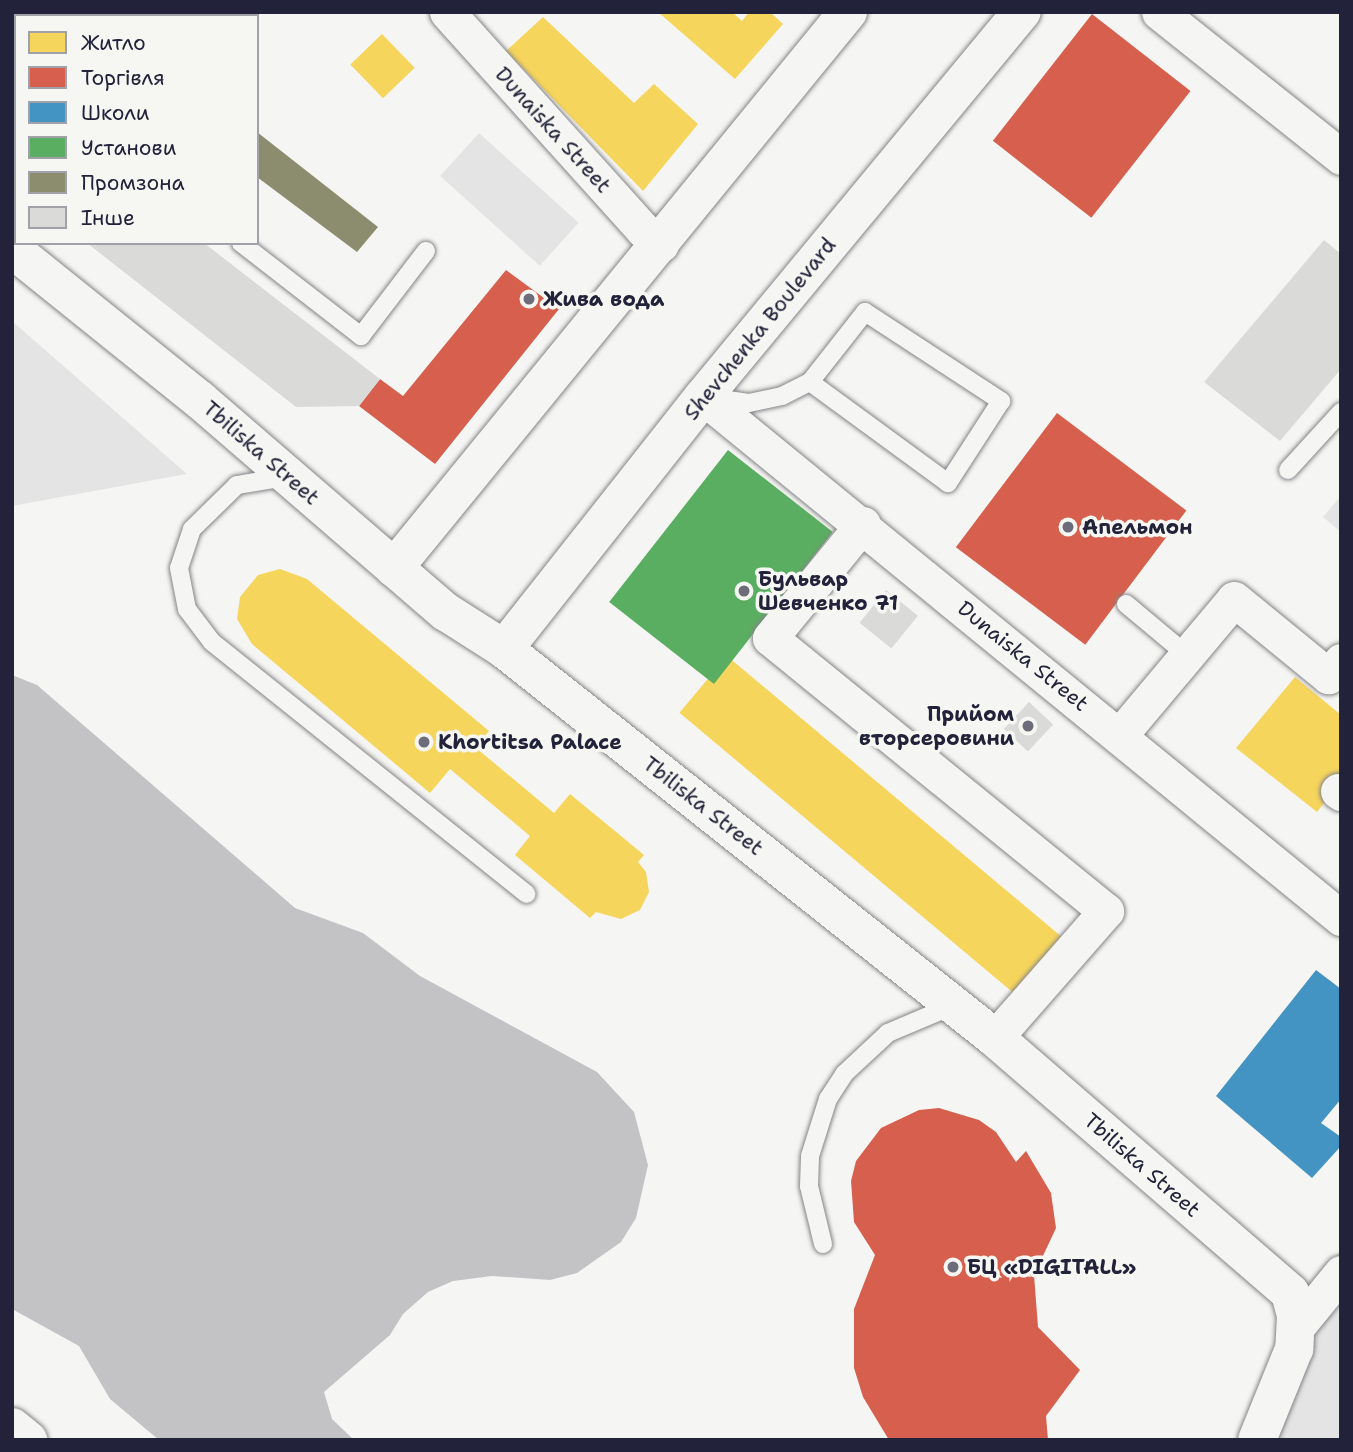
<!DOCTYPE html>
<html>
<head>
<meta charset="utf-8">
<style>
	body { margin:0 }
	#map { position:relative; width:1353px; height:1452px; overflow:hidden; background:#f5f5f3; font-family:"Shantell Sans",sans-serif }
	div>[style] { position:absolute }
	.green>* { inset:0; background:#e4e4e4; transform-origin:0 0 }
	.water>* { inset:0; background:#c3c3c6 }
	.homes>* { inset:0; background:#f6d55c; transform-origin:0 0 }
	.shops>* { inset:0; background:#d6604d; transform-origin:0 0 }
	.schools>* { inset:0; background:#4393c3 }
	.public>* { inset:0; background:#5aae61; transform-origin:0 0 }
	.industry>* { inset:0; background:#8c8c6e }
	.building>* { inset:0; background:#dadad9; transform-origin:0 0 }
	.roads { filter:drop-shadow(0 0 2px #858589) drop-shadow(0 0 2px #858589) }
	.lane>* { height:18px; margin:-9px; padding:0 9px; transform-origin:9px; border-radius:9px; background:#f5f5f3 }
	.street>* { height:35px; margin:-17.5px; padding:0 17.5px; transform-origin:17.5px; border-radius:17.5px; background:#f5f5f3 }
	.secondary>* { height:38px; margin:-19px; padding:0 19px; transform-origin:19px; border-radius:19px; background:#f5f5f3 }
	.primary>* { height:38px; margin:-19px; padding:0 19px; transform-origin:19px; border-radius:19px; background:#f5f5f3 }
	.dots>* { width:19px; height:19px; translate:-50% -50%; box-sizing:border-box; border:4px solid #f6f6f2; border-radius:50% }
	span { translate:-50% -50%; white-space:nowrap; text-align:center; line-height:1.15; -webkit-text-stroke:7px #f6f6f2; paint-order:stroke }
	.street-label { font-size:21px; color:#22223b }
	.poi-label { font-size:21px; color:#22223b; font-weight:700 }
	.left { translate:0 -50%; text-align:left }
	.right { translate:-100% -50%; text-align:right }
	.frame { position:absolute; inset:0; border:14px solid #22223b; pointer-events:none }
	.legend { position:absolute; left:14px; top:14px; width:245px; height:231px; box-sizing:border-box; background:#f6f6f2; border:2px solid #a1a1a9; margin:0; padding:9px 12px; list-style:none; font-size:21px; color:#22223b }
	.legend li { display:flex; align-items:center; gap:14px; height:35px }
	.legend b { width:35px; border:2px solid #a1a1a9 }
</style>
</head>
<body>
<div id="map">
	<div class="green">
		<i style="left:479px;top:133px;width:134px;height:58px;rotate:42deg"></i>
		<i style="clip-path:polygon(12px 321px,187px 474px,12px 506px)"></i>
		<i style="clip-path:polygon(1341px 496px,1341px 532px,1323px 517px)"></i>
		<i style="clip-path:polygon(1341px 1250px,1341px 1440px,1257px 1440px,1298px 1297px)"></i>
	</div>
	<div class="water">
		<i style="clip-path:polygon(12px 675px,37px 685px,295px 908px,363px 933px,420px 976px,597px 1072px,634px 1112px,648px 1165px,636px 1218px,621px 1242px,577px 1273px,550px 1280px,492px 1276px,453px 1281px,428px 1292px,403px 1314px,390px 1335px,324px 1392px,332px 1419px,354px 1440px,159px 1440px,110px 1399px,79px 1346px,12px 1309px)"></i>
	</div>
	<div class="homes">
		<i style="clip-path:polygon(658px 12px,732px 12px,742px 21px,749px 12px,770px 12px,783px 24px,735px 79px)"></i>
		<i style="clip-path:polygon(543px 17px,634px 103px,654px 84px,698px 124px,643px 191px,506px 51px)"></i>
		<i style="left:382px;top:34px;width:47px;height:44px;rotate:46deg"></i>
		<i style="clip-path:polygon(280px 569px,307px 579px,489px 731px,475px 747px,554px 813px,570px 794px,644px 855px,638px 862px,646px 872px,649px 892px,640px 910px,621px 919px,596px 912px,590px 918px,515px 855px,530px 836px,450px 769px,430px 793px,252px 644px,237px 619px,240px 597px,258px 575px)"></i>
		<i style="left:727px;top:656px;width:443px;height:74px;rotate:40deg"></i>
		<i style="clip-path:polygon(1295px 677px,1341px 715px,1341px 781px,1317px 812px,1236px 748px)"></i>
	</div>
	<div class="shops">
		<i style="left:1092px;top:14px;width:125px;height:161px;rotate:38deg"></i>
		<i style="clip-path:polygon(506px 270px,559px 309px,435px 464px,359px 406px,380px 379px,403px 396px)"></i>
		<i style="left:1057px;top:413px;width:162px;height:168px;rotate:37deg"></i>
		<i style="clip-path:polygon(939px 1108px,979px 1120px,996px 1132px,1016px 1162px,1026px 1151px,1051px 1193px,1056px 1228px,1034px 1275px,1038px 1327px,1080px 1370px,1046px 1416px,1048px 1440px,889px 1440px,863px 1397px,854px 1368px,854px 1309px,875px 1255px,854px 1222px,851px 1181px,856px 1161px,881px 1128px,919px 1110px)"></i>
	</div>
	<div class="schools">
		<i style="clip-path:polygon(1316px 970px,1341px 989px,1341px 1099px,1321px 1123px,1341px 1137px,1341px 1146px,1312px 1178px,1216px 1096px)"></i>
	</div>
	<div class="public">
		<i style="left:728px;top:450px;width:133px;height:193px;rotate:38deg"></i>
	</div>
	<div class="industry">
		<i style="clip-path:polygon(257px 132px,378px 227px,357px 252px,257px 177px)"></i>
	</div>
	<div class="building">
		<i style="left:12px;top:96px;width:5px;height:89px;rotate:37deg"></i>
		<i style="clip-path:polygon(1324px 240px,1341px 254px,1341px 369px,1280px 441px,1204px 382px)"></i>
		<i style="clip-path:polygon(87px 243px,204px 243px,380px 379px,359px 406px,296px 407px)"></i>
		<i style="left:886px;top:590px;width:41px;height:42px;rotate:39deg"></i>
		<i style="left:1029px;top:702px;width:33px;height:37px;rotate:43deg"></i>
	</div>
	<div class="roads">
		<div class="lane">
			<i style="left:12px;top:71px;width:4px"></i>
			<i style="left:241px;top:243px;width:152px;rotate:37.8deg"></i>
			<i style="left:361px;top:336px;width:107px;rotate:-52.6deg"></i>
			<i style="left:714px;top:398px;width:35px;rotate:8deg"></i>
			<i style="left:749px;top:403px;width:34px;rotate:-12deg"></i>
			<i style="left:782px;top:396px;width:31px;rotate:-27deg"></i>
			<i style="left:810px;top:382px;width:89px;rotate:-51.8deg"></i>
			<i style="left:865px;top:312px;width:163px;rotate:33.2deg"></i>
			<i style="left:1001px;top:401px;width:98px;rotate:122.9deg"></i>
			<i style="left:948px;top:483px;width:171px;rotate:-143.8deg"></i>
			<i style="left:1288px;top:470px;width:79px;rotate:-47.6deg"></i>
			<i style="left:285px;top:477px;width:49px;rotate:170.5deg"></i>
			<i style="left:237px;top:485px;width:63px;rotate:135.6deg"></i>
			<i style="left:192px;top:529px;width:41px;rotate:108.4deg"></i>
			<i style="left:179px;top:568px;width:42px;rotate:79deg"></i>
			<i style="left:187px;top:609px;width:41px;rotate:52.9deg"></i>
			<i style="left:212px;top:642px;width:403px;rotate:38.7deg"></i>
			<i style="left:1126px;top:604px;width:80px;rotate:39.9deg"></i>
			<i style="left:823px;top:1244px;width:60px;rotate:-103.6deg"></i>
			<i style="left:809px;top:1186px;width:30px;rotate:-88deg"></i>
			<i style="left:810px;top:1156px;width:60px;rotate:-72.5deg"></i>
			<i style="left:828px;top:1099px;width:30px;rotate:-57deg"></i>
			<i style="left:844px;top:1074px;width:60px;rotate:-43deg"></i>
			<i style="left:888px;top:1033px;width:72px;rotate:-23deg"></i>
		</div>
		<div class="street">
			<i style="left:447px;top:12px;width:293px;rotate:48deg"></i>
			<i style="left:643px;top:230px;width:23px;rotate:38deg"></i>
			<i style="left:1159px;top:12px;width:233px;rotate:38.5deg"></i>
			<i style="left:703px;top:397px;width:824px;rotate:39.24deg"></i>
			<i style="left:863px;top:524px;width:147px;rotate:129.2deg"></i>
			<i style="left:770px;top:638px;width:433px;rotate:39.1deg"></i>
			<i style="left:1106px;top:911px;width:169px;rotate:131.2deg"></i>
			<i style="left:1120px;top:735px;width:177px;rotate:-50deg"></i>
			<i style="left:1234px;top:599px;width:122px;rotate:39.3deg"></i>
			<i style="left:1328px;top:676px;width:20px;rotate:-49deg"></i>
			<i style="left:1338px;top:791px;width:4px;rotate:34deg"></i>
			<i style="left:1296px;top:1328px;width:71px;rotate:-50.7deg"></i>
		</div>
		<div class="secondary">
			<i style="left:12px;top:249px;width:241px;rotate:38.8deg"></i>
			<i style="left:200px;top:400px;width:325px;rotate:40.8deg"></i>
			<i style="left:446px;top:612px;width:69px;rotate:32.5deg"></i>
			<i style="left:504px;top:649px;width:626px;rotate:38.39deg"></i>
			<i style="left:995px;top:1038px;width:390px;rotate:40.8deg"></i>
			<i style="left:1290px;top:1293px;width:24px;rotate:75deg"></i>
			<i style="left:1296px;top:1316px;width:33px;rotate:93deg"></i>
			<i style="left:1294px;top:1349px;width:98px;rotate:112.1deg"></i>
			<i style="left:394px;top:568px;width:718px;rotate:-50.77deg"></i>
			<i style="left:504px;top:649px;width:321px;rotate:-51.7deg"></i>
			<i style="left:703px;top:397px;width:500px;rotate:-50.4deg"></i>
		</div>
		<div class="primary">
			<i style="left:12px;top:1427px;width:21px;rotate:39deg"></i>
		</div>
	</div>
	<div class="dots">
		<i style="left:529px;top:299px;background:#6c6c7b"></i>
		<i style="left:1068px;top:527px;background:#6c6c7b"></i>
		<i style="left:744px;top:591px;background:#6c6c7b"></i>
		<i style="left:1028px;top:726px;background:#6c6c7b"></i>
		<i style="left:424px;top:742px;background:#6c6c7b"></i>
		<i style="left:953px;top:1267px;background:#6c6c7b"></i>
	</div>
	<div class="street-label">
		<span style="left:553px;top:130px;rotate:48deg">Dunaiska Street</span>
		<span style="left:760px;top:329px;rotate:-51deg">Shevchenka Boulevard</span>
		<span style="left:261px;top:453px;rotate:41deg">Tbiliska Street</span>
		<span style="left:1023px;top:656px;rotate:39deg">Dunaiska Street</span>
		<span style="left:703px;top:806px;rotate:38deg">Tbiliska Street</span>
		<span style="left:1142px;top:1165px;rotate:41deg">Tbiliska Street</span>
	</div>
	<div class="poi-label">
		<span class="left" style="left:543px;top:299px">Жива вода</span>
		<span class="left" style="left:1082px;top:527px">Апельмон</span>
		<span class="left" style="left:758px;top:591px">Бульвар<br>Шевченко 71</span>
		<span class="right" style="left:1014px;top:726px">Прийом<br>вторсеровини</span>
		<span class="left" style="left:438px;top:742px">Khortitsa Palace</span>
		<span class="left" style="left:967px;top:1267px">БЦ «DIGITALL»</span>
	</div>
	<div class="frame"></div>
	<ul class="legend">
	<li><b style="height:19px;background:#f6d55c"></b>Житло</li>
	<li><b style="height:19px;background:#d6604d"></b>Торгівля</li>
	<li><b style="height:19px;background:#4393c3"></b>Школи</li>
	<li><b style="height:19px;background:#5aae61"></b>Установи</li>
	<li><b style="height:19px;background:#8c8c6e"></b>Промзона</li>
	<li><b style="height:19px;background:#dadad9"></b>Інше</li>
	</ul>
</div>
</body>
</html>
